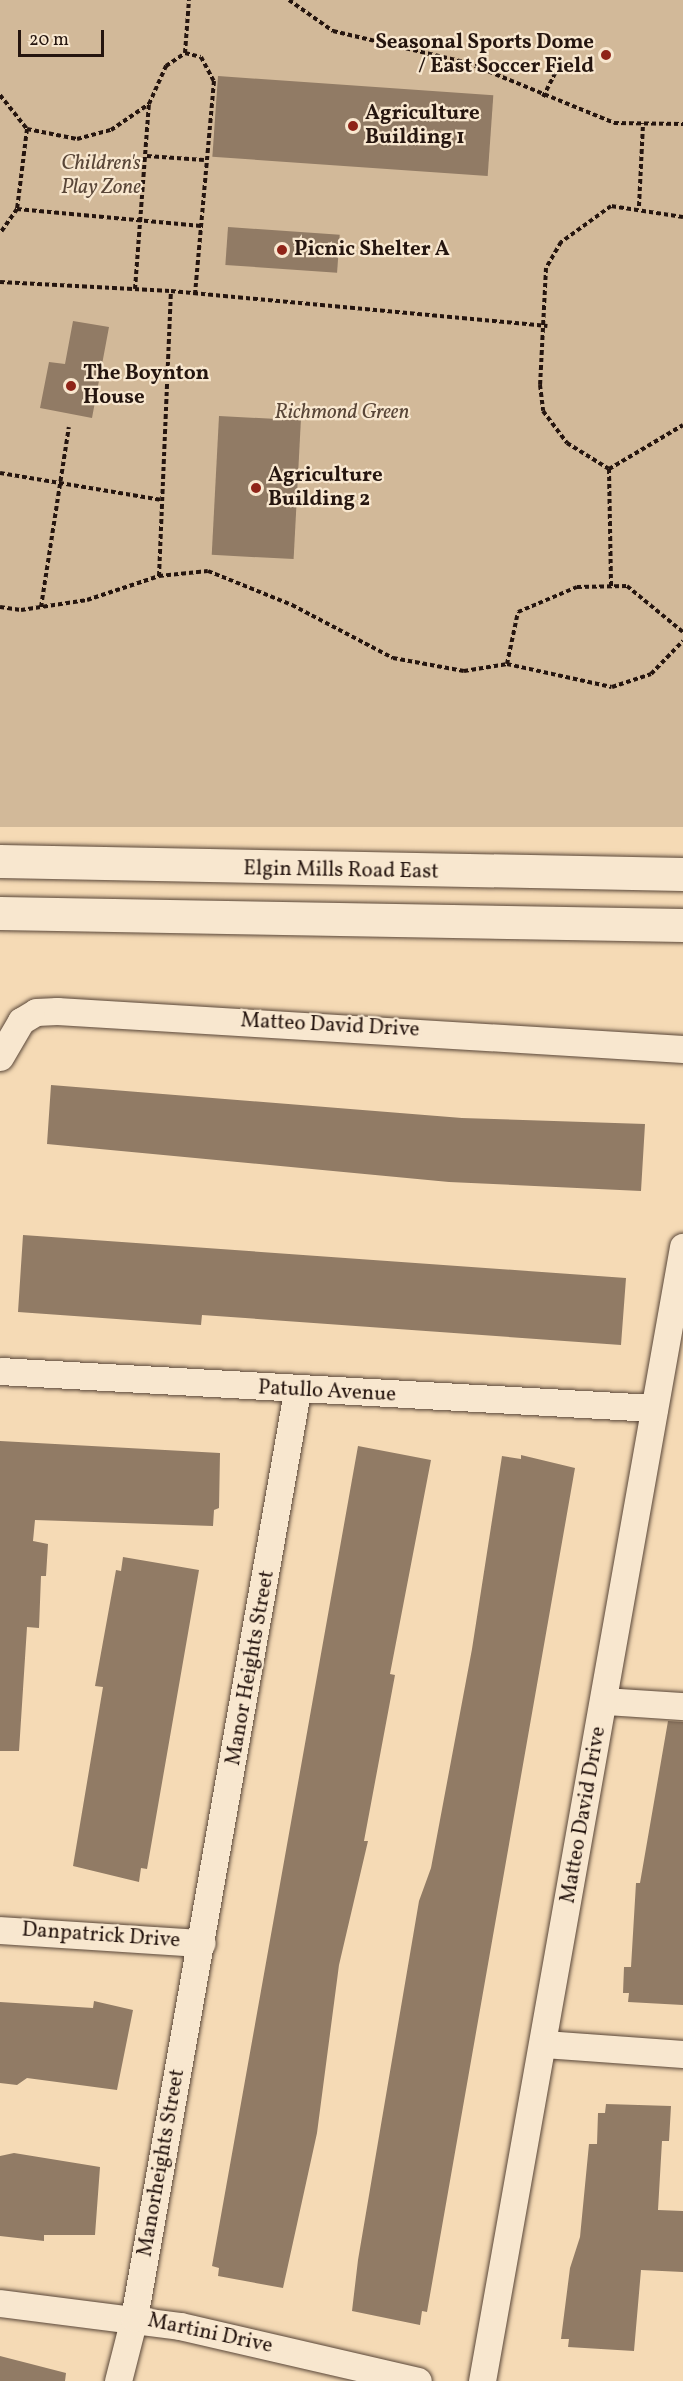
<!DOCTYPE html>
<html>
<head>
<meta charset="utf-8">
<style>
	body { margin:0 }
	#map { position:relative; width:683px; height:2381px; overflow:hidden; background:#f5dab5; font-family:Vollkorn,serif }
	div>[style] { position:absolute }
	.green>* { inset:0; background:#d2b999; transform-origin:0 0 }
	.building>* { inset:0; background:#917b65; transform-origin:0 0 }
	.path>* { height:4px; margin-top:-2px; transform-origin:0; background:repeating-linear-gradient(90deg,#25150f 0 4.5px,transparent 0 7.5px) }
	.roads { filter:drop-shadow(0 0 2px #594638) drop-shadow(0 0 2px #594638) }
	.minor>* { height:27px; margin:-13.5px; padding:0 13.5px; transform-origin:13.5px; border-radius:13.5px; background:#f8e7cf }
	.secondary>* { height:33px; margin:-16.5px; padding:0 16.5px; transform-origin:16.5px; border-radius:16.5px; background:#f8e7cf }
	.dots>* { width:16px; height:16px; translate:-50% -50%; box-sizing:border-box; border:3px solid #f8e7cf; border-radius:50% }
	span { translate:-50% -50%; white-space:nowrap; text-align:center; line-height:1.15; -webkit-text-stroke:4.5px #f8e7cf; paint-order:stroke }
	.poi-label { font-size:21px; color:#25150f; font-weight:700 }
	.right { translate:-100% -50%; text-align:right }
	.left { translate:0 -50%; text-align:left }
	.park-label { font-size:21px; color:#594638; font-style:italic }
	.street-label { font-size:21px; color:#25150f }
	.scale { position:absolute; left:18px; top:30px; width:86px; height:27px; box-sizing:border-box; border:3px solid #25150f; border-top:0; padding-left:8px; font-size:18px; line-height:21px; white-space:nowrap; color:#25150f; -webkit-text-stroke:4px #f8e7cf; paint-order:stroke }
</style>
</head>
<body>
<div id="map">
	<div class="green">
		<i style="left:0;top:0;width:683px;height:827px"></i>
	</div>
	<div class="building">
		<i style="left:218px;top:76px;width:276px;height:81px;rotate:4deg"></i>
		<i style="left:228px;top:227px;width:112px;height:38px;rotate:4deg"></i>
		<i style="clip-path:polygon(73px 321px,109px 327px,92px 418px,40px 408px,49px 362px,65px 364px)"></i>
		<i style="left:219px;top:416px;width:82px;height:139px;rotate:3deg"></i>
		<i style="clip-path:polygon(51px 1085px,462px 1118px,645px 1124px,641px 1191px,449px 1182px,47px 1144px)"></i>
		<i style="clip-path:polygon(23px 1235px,626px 1278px,621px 1345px,202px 1315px,201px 1325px,18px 1312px)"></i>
		<i style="clip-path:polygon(0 1441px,220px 1453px,219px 1508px,214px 1510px,213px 1526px,35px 1520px,33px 1541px,48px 1544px,46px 1576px,41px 1576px,39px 1628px,27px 1627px,19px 1751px,0 1751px)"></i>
		<i style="clip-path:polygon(358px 1446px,431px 1460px,390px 1674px,395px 1675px,364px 1841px,368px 1841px,339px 1965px,317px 2133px,283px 2288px,218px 2276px,219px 2268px,212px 2266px)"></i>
		<i style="clip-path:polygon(521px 1455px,575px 1468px,427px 2312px,422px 2311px,420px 2325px,352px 2311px,358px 2260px,419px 1901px,431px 1868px,472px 1649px,502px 1456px,521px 1459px)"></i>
		<i style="clip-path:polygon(123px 1557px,199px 1570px,147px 1869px,141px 1868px,139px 1882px,73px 1866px,103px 1687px,95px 1686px,116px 1570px,121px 1571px)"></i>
		<i style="clip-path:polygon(668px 1721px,683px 1722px,683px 2005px,628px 2002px,629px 1993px,623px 1993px,624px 1967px,631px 1967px,636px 1883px,640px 1883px)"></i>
		<i style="clip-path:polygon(94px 2001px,133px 2010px,117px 2090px,27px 2078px,17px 2085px,0 2083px,0 2002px,93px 2008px)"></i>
		<i style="clip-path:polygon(606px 2104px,671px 2106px,669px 2141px,662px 2141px,658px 2210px,683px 2211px,683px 2272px,641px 2270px,634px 2351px,568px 2347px,569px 2339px,561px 2339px,570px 2268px,580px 2237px,589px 2144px,597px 2144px,598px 2113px,605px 2113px)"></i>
		<i style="clip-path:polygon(14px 2153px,100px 2167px,95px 2235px,44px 2235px,44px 2241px,0 2236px,0 2156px)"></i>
		<i style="clip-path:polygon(0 2356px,66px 2373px,65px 2381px,0 2381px)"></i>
	</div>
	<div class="path">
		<i style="left:289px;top:0;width:54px;rotate:35.2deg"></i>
		<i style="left:333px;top:31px;width:139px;rotate:13.3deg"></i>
		<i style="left:468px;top:63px;width:158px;rotate:22.3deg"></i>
		<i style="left:614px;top:123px;width:69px;rotate:0.8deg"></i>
		<i style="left:185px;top:53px;width:53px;rotate:-85.7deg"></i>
		<i style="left:0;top:95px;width:43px;rotate:51.5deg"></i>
		<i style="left:27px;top:129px;width:81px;rotate:97.1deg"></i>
		<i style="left:17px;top:209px;width:29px;rotate:125deg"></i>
		<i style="left:543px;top:97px;width:33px;rotate:-63deg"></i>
		<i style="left:27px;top:129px;width:51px;rotate:11.3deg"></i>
		<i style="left:77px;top:139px;width:35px;rotate:-15deg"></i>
		<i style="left:111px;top:130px;width:46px;rotate:-34.4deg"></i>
		<i style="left:147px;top:156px;width:57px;rotate:4deg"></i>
		<i style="left:639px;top:206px;width:83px;rotate:-87.2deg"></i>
		<i style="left:17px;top:209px;width:185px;rotate:5.3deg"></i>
		<i style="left:683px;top:217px;width:73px;rotate:-171.3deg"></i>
		<i style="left:611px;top:206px;width:62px;rotate:144.2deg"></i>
		<i style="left:561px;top:242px;width:30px;rotate:120deg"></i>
		<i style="left:546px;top:268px;width:117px;rotate:92.9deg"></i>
		<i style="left:540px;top:385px;width:26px;rotate:83deg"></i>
		<i style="left:543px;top:411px;width:40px;rotate:53deg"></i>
		<i style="left:567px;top:443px;width:49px;rotate:31.8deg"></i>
		<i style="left:609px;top:469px;width:86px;rotate:-30.7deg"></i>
		<i style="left:0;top:282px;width:171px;rotate:3deg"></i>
		<i style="left:171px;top:291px;width:378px;rotate:5.3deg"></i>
		<i style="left:135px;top:289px;width:186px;rotate:-85.7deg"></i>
		<i style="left:149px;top:104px;width:42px;rotate:-65.9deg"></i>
		<i style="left:166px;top:66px;width:23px;rotate:-34deg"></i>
		<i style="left:185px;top:53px;width:16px;rotate:14deg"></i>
		<i style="left:201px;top:57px;width:27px;rotate:62deg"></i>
		<i style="left:214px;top:81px;width:215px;rotate:95.1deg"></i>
		<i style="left:609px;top:469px;width:118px;rotate:89deg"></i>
		<i style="left:0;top:473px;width:164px;rotate:9.5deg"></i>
		<i style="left:159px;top:576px;width:285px;rotate:-87.6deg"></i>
		<i style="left:0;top:607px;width:21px;rotate:8deg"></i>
		<i style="left:21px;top:610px;width:67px;rotate:-8.6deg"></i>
		<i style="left:87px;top:600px;width:76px;rotate:-18.4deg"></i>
		<i style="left:159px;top:576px;width:49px;rotate:-5.8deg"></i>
		<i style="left:208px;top:571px;width:91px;rotate:22deg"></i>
		<i style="left:292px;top:605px;width:114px;rotate:27.7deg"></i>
		<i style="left:393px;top:658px;width:72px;rotate:10.4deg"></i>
		<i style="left:464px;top:671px;width:44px;rotate:-9.2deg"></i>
		<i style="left:507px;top:664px;width:53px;rotate:-78.1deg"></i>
		<i style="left:518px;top:612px;width:64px;rotate:-23deg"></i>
		<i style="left:577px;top:587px;width:50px;rotate:-1.1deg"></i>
		<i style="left:627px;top:586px;width:72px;rotate:39.4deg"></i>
		<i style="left:41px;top:607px;width:182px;rotate:-81.2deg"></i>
		<i style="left:507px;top:664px;width:107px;rotate:12.4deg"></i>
		<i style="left:612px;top:687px;width:41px;rotate:-18.4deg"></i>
		<i style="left:651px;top:674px;width:46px;rotate:-45.9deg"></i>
	</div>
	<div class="roads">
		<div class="minor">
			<i style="left:0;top:1057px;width:42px;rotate:-59.7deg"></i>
			<i style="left:21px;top:1021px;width:17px;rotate:-31deg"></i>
			<i style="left:36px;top:1012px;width:21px;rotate:-3deg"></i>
			<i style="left:57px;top:1011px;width:627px;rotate:3.47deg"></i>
			<i style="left:0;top:1371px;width:655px;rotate:3.24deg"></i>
			<i style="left:605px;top:1701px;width:78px;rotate:3.7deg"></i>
			<i style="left:0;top:1930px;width:202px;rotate:3.7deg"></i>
			<i style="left:544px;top:2044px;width:139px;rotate:4.1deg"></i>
			<i style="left:0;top:2303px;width:181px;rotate:7.3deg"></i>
			<i style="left:180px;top:2326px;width:244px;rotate:13deg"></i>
			<i style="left:118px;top:2381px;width:65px;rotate:-75.7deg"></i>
			<i style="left:134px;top:2318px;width:940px;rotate:-80.02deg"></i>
			<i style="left:482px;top:2381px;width:1152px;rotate:-79.95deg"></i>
		</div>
		<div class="secondary">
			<i style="left:0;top:861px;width:683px;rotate:1.09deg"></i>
			<i style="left:0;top:913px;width:683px;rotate:1.01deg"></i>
		</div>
	</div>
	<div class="dots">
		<i style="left:606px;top:55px;background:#8f2418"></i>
		<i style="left:353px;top:126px;background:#8f2418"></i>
		<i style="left:282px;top:250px;background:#8f2418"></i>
		<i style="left:71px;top:386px;background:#8f2418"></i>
		<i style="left:256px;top:488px;background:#8f2418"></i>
	</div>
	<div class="poi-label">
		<span class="right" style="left:594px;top:55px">Seasonal Sports Dome<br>/ East Soccer Field</span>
		<span class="left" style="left:365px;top:126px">Agriculture<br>Building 1</span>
		<span class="left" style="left:294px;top:250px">Picnic Shelter A</span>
		<span class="left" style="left:83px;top:386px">The Boynton<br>House</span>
		<span class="left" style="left:268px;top:488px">Agriculture<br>Building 2</span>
	</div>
	<div class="park-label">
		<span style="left:101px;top:176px">Children's<br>Play Zone</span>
		<span style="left:342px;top:413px">Richmond Green</span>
	</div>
	<div class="street-label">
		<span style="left:341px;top:871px;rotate:1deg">Elgin Mills Road East</span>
		<span style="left:330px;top:1026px;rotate:3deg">Matteo David Drive</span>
		<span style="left:327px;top:1392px;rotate:3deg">Patullo Avenue</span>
		<span style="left:251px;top:1668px;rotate:-80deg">Manor Heights Street</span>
		<span style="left:584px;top:1815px;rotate:-80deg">Matteo David Drive</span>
		<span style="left:101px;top:1936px;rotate:4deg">Danpatrick Drive</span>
		<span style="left:162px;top:2163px;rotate:-80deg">Manorheights Street</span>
		<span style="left:210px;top:2334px;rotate:12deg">Martini Drive</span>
	</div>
	<div class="scale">20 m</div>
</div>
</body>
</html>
